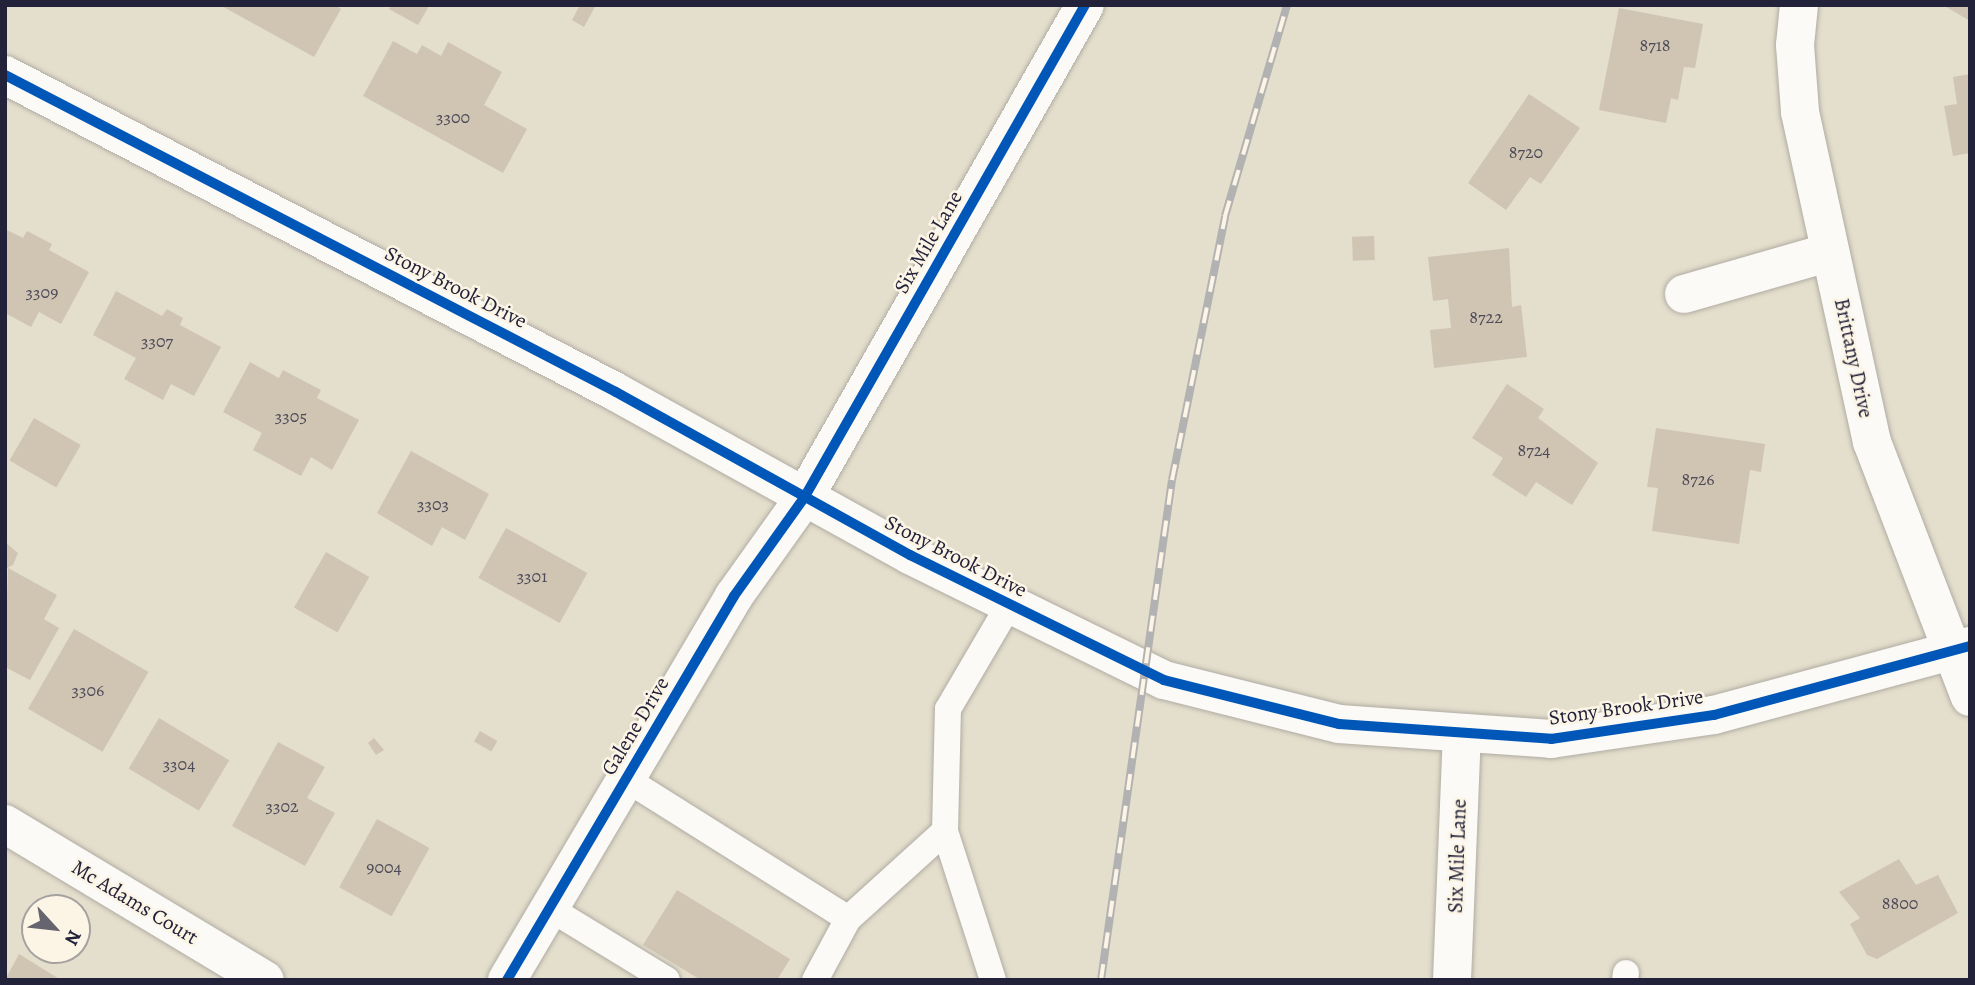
<!DOCTYPE html>
<html>
<head>
<meta charset="utf-8">
<style>
	body { margin:0 }
	#map { position:relative; width:1975px; height:985px; overflow:hidden; background:#e4decc; font-family:Alegreya,serif }
	div>[style] { position:absolute }
	.building>* { inset:0; background:#d0c5b3; transform-origin:0 0 }
	.roads { filter:drop-shadow(0 0 2px #b0aca3) drop-shadow(0 0 2px #b0aca3) }
	.service>* { height:26px; margin:-13px; padding:0 13px; transform-origin:13px; border-radius:13px; background:#fbfaf7 }
	.minor>* { height:38px; margin:-19px; padding:0 19px; transform-origin:19px; border-radius:19px; background:#fbfaf7 }
	.tertiary>* { height:38px; margin:-19px; padding:0 19px; transform-origin:19px; border-radius:19px; background:#fbfaf7 }
	.rail>* { height:8px; margin-top:-4px; transform-origin:0; background:repeating-linear-gradient(90deg,#fcf5e5 0 16px,#b3b2b2 0 32px); box-sizing:border-box; border-block:2px solid #b3b2b2 }
	.cycleway>* { height:10px; margin:-5px; padding:0 5px; transform-origin:5px; border-radius:5px; background:#0057b8 }
	span { translate:-50% -50%; white-space:nowrap; text-align:center; line-height:1.15; -webkit-text-stroke:5px #fcf5e5; paint-order:stroke }
	.number-label { font-size:18px; color:#4e4b59 }
	.number-label span { -webkit-text-stroke-width:0 }
	.street-label { font-size:21px; color:#22223b }
	.frame { position:absolute; inset:0; border:7px solid #22223b; pointer-events:none }
	.north { position:absolute; left:21px; top:894px; width:70px; height:70px; box-sizing:border-box; background:#fcf5e5; border:2px solid #a5a1a1; border-radius:50%; rotate:117deg; font-size:19px; font-weight:700; line-height:28px; text-align:center; color:#22223b }
	.north::after { content:''; display:block; margin:auto; width:24px; height:32px; background:#66646e; clip-path:polygon(50% 0,100% 100%,50% 72%,0 100%) }
</style>
</head>
<body>
<div id="map">
	<div class="building">
		<i style="clip-path:polygon(220px 5px,335px 5px,341px 9px,314px 57px)"></i>
		<i style="clip-path:polygon(392px 5px,427px 5px,429px 6px,418px 25px,389px 9px)"></i>
		<i style="clip-path:polygon(580px 5px,596px 5px,584px 27px,572px 20px)"></i>
		<i style="clip-path:polygon(1943px 5px,1970px 5px,1970px 21px)"></i>
		<i style="clip-path:polygon(1619px 8px,1703px 24px,1695px 68px,1684px 67px,1678px 100px,1671px 98px,1666px 123px,1599px 110px)"></i>
		<i style="clip-path:polygon(393px 41px,417px 54px,422px 45px,441px 56px,448px 42px,502px 72px,484px 105px,527px 129px,503px 173px,363px 96px)"></i>
		<i style="clip-path:polygon(1970px 74px,1970px 153px,1953px 156px,1944px 106px,1957px 104px,1953px 77px)"></i>
		<i style="clip-path:polygon(1529px 94px,1580px 128px,1541px 184px,1530px 177px,1506px 210px,1468px 183px)"></i>
		<i style="clip-path:polygon(5px 229px,23px 238px,27px 231px,52px 244px,49px 250px,89px 272px,61px 324px,39px 312px,31px 327px,5px 313px)"></i>
		<i style="left:1374px;top:236px;width:24px;height:22px;rotate:88deg"></i>
		<i style="clip-path:polygon(1509px 248px,1512px 307px,1521px 305px,1527px 357px,1434px 368px,1430px 330px,1451px 328px,1448px 299px,1433px 301px,1428px 257px)"></i>
		<i style="clip-path:polygon(116px 291px,162px 316px,167px 309px,183px 318px,180px 325px,221px 347px,194px 396px,171px 384px,163px 400px,124px 379px,136px 358px,93px 335px)"></i>
		<i style="clip-path:polygon(250px 362px,279px 378px,283px 370px,321px 390px,317px 398px,359px 420px,332px 470px,311px 457px,301px 476px,253px 450px,262px 433px,223px 412px)"></i>
		<i style="clip-path:polygon(1507px 384px,1544px 409px,1538px 418px,1598px 463px,1572px 505px,1536px 482px,1526px 497px,1492px 475px,1503px 458px,1472px 438px)"></i>
		<i style="left:34px;top:418px;width:54px;height:49px;rotate:30deg"></i>
		<i style="clip-path:polygon(1656px 428px,1765px 444px,1761px 472px,1750px 470px,1739px 544px,1652px 531px,1658px 488px,1647px 487px)"></i>
		<i style="clip-path:polygon(411px 451px,489px 494px,465px 540px,442px 527px,432px 546px,377px 513px)"></i>
		<i style="left:506px;top:528px;width:93px;height:57px;rotate:29deg"></i>
		<i style="clip-path:polygon(5px 542px,18px 553px,13px 565px,5px 569px)"></i>
		<i style="left:326px;top:552px;width:50px;height:64px;rotate:30deg"></i>
		<i style="clip-path:polygon(8px 568px,57px 595px,44px 619px,59px 628px,30px 680px,5px 667px)"></i>
		<i style="left:74px;top:629px;width:86px;height:92px;rotate:30deg"></i>
		<i style="left:159px;top:718px;width:82px;height:59px;rotate:31deg"></i>
		<i style="left:480px;top:731px;width:20px;height:12px;rotate:30deg"></i>
		<i style="clip-path:polygon(374px 738px,384px 750px,376px 755px,368px 743px)"></i>
		<i style="clip-path:polygon(278px 742px,325px 767px,307px 798px,335px 813px,305px 866px,232px 826px)"></i>
		<i style="left:377px;top:819px;width:60px;height:78px;rotate:29deg"></i>
		<i style="clip-path:polygon(1899px 859px,1916px 885px,1938px 875px,1958px 913px,1877px 959px,1867px 955px,1850px 924px,1860px 918px,1839px 892px)"></i>
		<i style="clip-path:polygon(677px 890px,790px 959px,777px 980px,701px 980px,643px 945px)"></i>
		<i style="clip-path:polygon(19px 954px,61px 980px,5px 980px)"></i>
	</div>
	<div class="roads">
		<div class="service">
			<i style="left:626px;top:779px;width:262px;rotate:32.2deg"></i>
			<i style="left:848px;top:919px;width:69px;rotate:118.4deg"></i>
			<i style="left:549px;top:908px;width:138px;rotate:31.4deg"></i>
			<i style="left:848px;top:919px;width:131px;rotate:-42.2deg"></i>
			<i style="left:993px;top:980px;width:157px;rotate:-107.9deg"></i>
			<i style="left:945px;top:831px;width:122px;rotate:-88.6deg"></i>
			<i style="left:948px;top:709px;width:121px;rotate:-59.6deg"></i>
			<i style="left:1625px;top:980px;width:7px;rotate:-82deg"></i>
		</div>
		<div class="minor">
			<i style="left:1799px;top:5px;width:40px;rotate:95.7deg"></i>
			<i style="left:1795px;top:45px;width:67px;rotate:85.7deg"></i>
			<i style="left:1800px;top:112px;width:338px;rotate:77.7deg"></i>
			<i style="left:1872px;top:442px;width:273px;rotate:69deg"></i>
			<i style="left:1684px;top:294px;width:152px;rotate:-16deg"></i>
			<i style="left:5px;top:824px;width:303px;rotate:31deg"></i>
		</div>
		<div class="tertiary">
			<i style="left:5px;top:75px;width:688px;rotate:27.42deg"></i>
			<i style="left:616px;top:392px;width:336px;rotate:29deg"></i>
			<i style="left:910px;top:555px;width:283px;rotate:26.2deg"></i>
			<i style="left:1164px;top:680px;width:180px;rotate:14.1deg"></i>
			<i style="left:1339px;top:724px;width:213px;rotate:4deg"></i>
			<i style="left:1551px;top:739px;width:165px;rotate:-8.4deg"></i>
			<i style="left:1714px;top:715px;width:265px;rotate:-15.1deg"></i>
			<i style="left:507px;top:980px;width:446px;rotate:-59.4deg"></i>
			<i style="left:734px;top:596px;width:120px;rotate:-54.5deg"></i>
			<i style="left:804px;top:498px;width:567px;rotate:-60.32deg"></i>
			<i style="left:1452px;top:980px;width:247px;rotate:-87.7deg"></i>
		</div>
	</div>
	<div class="rail">
		<i style="left:1101px;top:980px;width:505px;rotate:-81.92deg"></i>
		<i style="left:1172px;top:480px;width:269px;rotate:-78.6deg"></i>
		<i style="left:1225px;top:216px;width:220px;rotate:-73.6deg"></i>
	</div>
	<div class="cycleway">
		<i style="left:5px;top:75px;width:688px;rotate:27.42deg"></i>
		<i style="left:616px;top:392px;width:336px;rotate:29deg"></i>
		<i style="left:910px;top:555px;width:283px;rotate:26.2deg"></i>
		<i style="left:1164px;top:680px;width:180px;rotate:14.1deg"></i>
		<i style="left:1339px;top:724px;width:213px;rotate:4deg"></i>
		<i style="left:1551px;top:739px;width:165px;rotate:-8.4deg"></i>
		<i style="left:1714px;top:715px;width:265px;rotate:-15.1deg"></i>
		<i style="left:507px;top:980px;width:446px;rotate:-59.4deg"></i>
		<i style="left:734px;top:596px;width:120px;rotate:-54.5deg"></i>
		<i style="left:804px;top:498px;width:567px;rotate:-60.32deg"></i>
	</div>
	<div class="number-label">
		<span style="left:1655px;top:45px">8718</span>
		<span style="left:453px;top:117px">3300</span>
		<span style="left:1526px;top:152px">8720</span>
		<span style="left:42px;top:292px">3309</span>
		<span style="left:1486px;top:317px">8722</span>
		<span style="left:157px;top:341px">3307</span>
		<span style="left:291px;top:416px">3305</span>
		<span style="left:1534px;top:450px">8724</span>
		<span style="left:1698px;top:479px">8726</span>
		<span style="left:433px;top:504px">3303</span>
		<span style="left:532px;top:576px">3301</span>
		<span style="left:88px;top:690px">3306</span>
		<span style="left:179px;top:764px">3304</span>
		<span style="left:282px;top:806px">3302</span>
		<span style="left:384px;top:867px">9004</span>
		<span style="left:1900px;top:903px">8800</span>
	</div>
	<div class="street-label">
		<span style="left:928px;top:242px;rotate:-60deg">Six Mile Lane</span>
		<span style="left:456px;top:287px;rotate:27deg">Stony Brook Drive</span>
		<span style="left:1854px;top:358px;rotate:78deg">Brittany Drive</span>
		<span style="left:956px;top:556px;rotate:27deg">Stony Brook Drive</span>
		<span style="left:1626px;top:707px;rotate:-8deg">Stony Brook Drive</span>
		<span style="left:635px;top:726px;rotate:-59deg">Galene Drive</span>
		<span style="left:1457px;top:856px;rotate:-88deg">Six Mile Lane</span>
		<span style="left:135px;top:902px;rotate:31deg">Mc Adams Court</span>
	</div>
	<div class="frame"></div>
	<div class="north">N</div>
</div>
</body>
</html>
